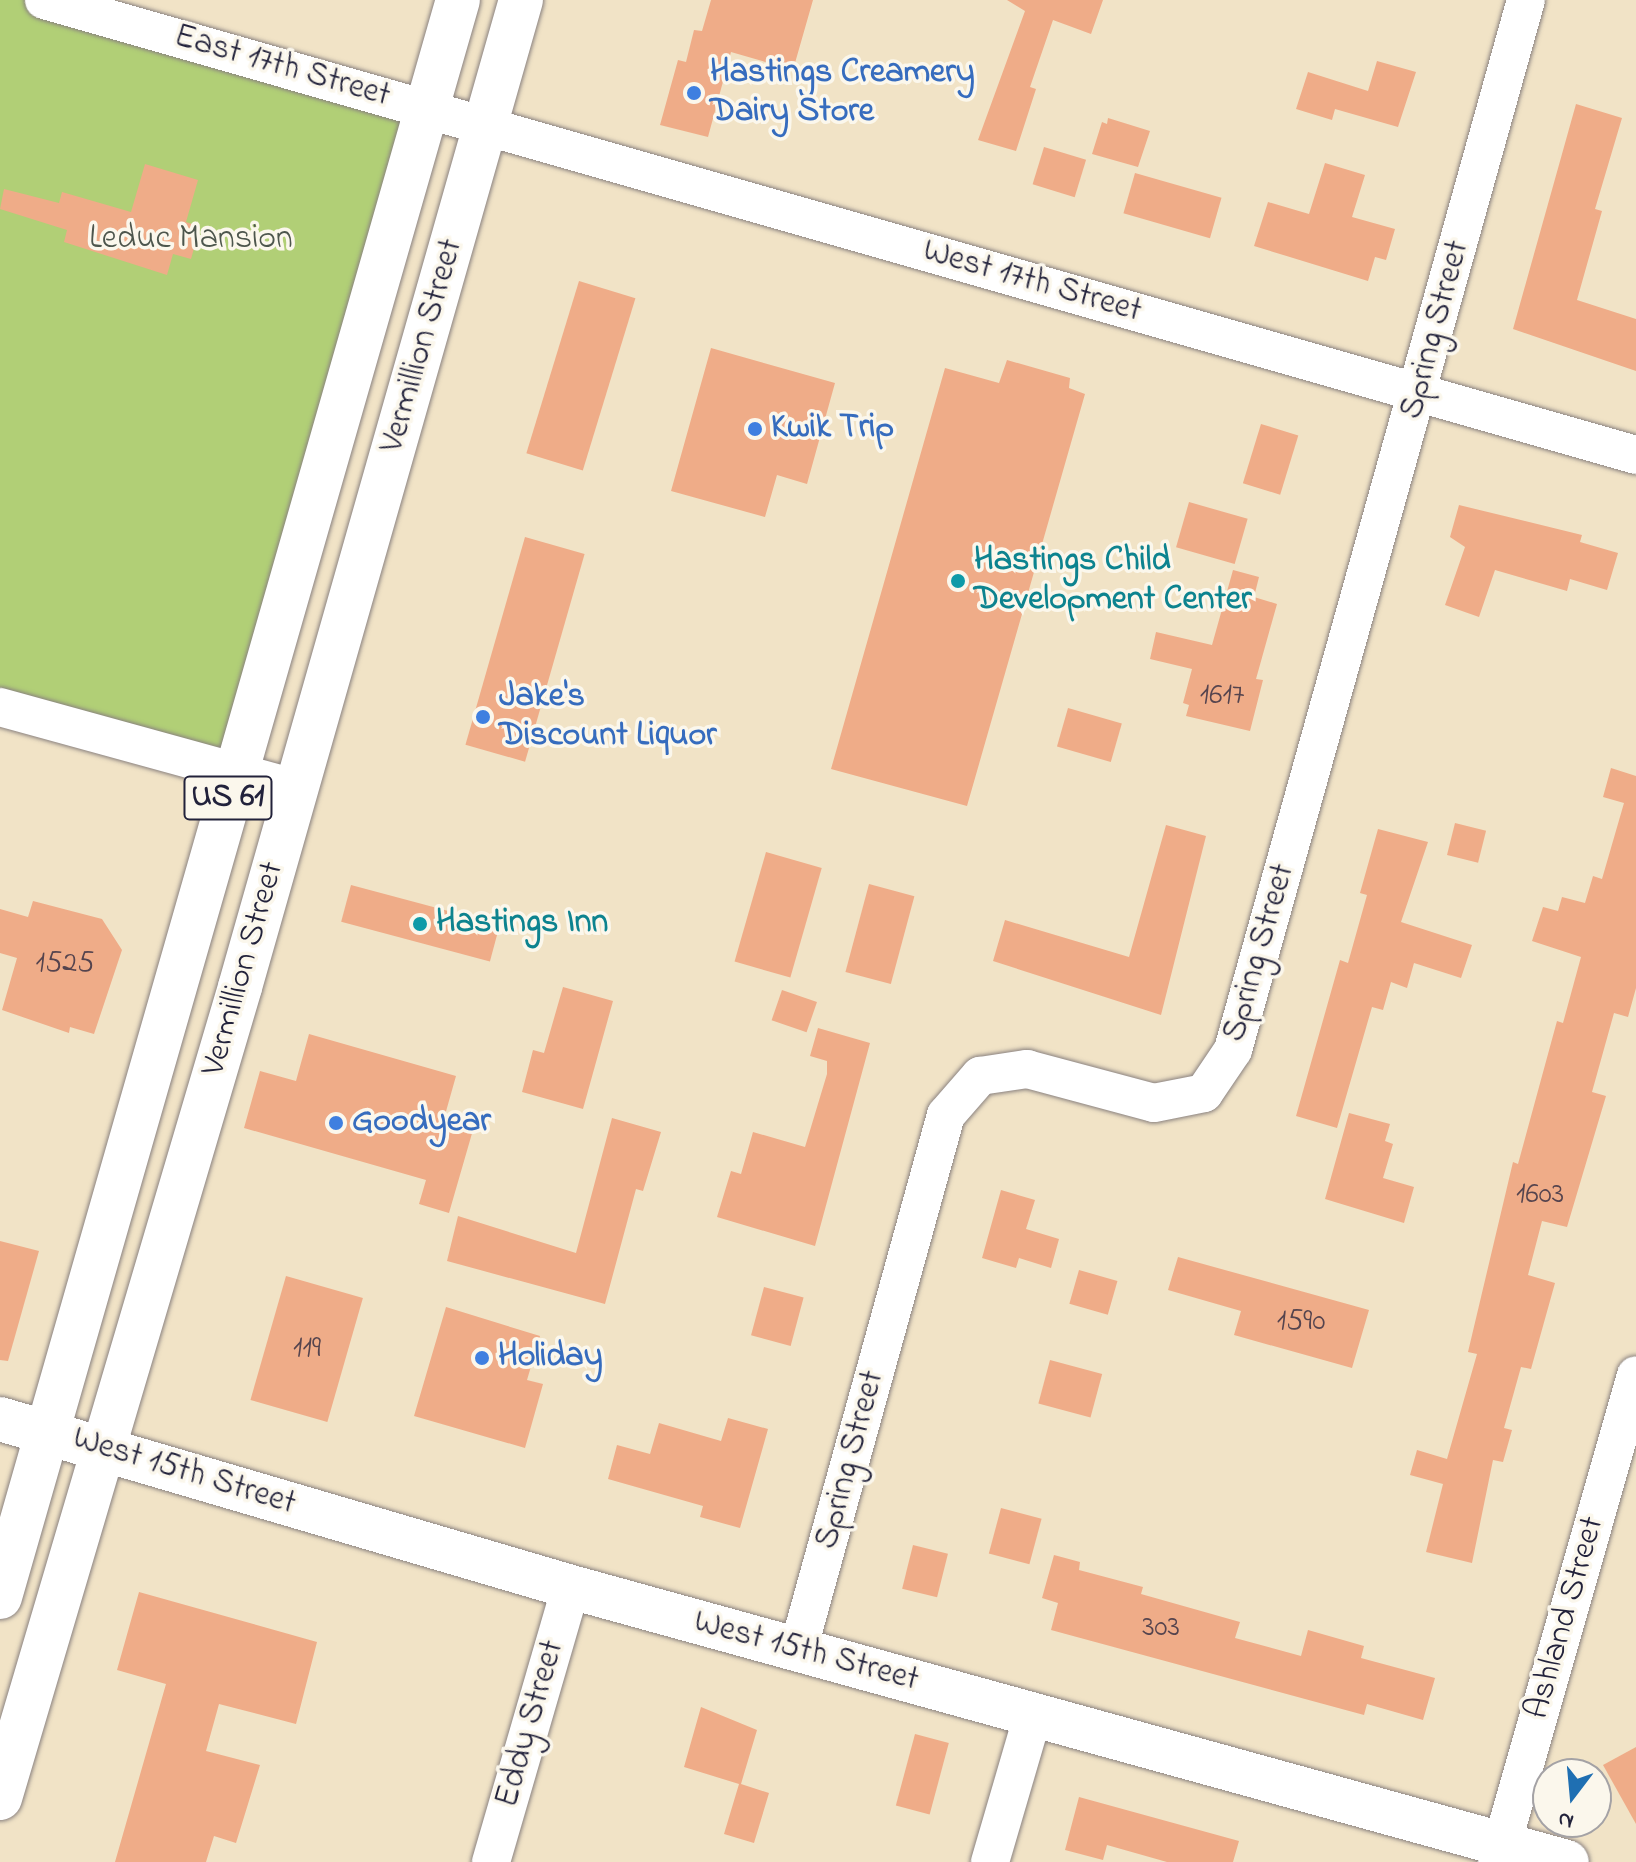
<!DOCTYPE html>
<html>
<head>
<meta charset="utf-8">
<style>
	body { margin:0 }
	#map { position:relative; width:1636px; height:1862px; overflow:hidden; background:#f1e3c6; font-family:"Indie Flower",sans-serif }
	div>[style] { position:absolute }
	.green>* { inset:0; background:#b1cf76 }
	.building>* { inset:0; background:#efac88; transform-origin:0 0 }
	.roads { filter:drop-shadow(0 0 2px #8a8280) drop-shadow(0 0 2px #8a8280) }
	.street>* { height:38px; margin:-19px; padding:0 19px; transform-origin:19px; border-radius:19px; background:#fff }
	.secondary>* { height:44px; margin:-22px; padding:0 22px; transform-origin:22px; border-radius:22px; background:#fff }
	.highway>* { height:44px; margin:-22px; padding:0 22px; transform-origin:22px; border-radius:22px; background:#fff }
	.dots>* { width:22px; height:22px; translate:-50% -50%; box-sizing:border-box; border:4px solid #fbf7ec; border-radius:50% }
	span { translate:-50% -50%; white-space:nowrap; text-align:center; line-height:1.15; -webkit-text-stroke:7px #fbf7ec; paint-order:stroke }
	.number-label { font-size:30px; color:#55444e }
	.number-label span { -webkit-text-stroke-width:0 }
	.shield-label span { padding:2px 6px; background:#fbf7ec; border:2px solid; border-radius:6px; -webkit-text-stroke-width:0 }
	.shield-label { font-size:32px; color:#22223b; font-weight:700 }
	.street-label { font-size:34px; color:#22223b }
	.shop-label { font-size:34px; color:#366cbe; font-weight:700 }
	.left { translate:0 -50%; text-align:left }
	.park-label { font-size:34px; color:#4d564d }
	.culture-label { font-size:34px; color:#0d838f; font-weight:700 }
	.north { position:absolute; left:1532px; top:1758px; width:80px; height:80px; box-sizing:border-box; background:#fbf7ec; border:2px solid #a4a2a5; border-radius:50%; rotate:196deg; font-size:22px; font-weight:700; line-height:32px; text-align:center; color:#22223b }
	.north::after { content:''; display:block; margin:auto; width:28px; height:36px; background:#1f6fb2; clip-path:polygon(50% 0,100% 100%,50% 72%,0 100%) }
</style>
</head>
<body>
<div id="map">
	<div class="green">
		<i style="clip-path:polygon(0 0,44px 0,427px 108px,235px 774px,0 707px)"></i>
	</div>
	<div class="building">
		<i style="clip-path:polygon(711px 0,813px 0,793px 70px,731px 52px,708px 137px,660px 125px,678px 60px,686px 62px,694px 30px,702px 31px)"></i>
		<i style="clip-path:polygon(1007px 0,1103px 0,1091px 34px,1053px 20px,1030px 87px,1036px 89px,1016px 151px,978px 140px,1025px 11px)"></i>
		<i style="clip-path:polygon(1377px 61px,1416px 72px,1398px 127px,1335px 109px,1332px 120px,1296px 109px,1308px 72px,1368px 91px)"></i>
		<i style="clip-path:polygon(1576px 104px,1622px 118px,1595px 209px,1602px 211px,1577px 300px,1636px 319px,1636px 371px,1513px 329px)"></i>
		<i style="clip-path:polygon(1108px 118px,1150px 131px,1138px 167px,1092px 154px,1102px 122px,1107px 124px)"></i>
		<i style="left:1044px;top:147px;width:44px;height:39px;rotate:17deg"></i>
		<i style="clip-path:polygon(1325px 163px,1365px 175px,1352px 217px,1395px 229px,1386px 260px,1375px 257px,1368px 281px,1254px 246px,1268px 202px,1309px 214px)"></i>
		<i style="clip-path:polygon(145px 164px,198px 180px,186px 222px,200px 227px,191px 259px,173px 254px,167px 275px,64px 242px,67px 230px,0 209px,4px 189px,59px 203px,62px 192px,131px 212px)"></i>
		<i style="left:1135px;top:173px;width:90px;height:42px;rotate:16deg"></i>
		<i style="left:579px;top:281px;width:59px;height:180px;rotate:17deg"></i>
		<i style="clip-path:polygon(711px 348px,835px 383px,807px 484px,777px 475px,765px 517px,671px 491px)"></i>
		<i style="clip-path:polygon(1007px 360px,1070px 378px,1069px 388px,1085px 394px,967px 806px,831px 769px,945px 368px,999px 383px)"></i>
		<i style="left:1261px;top:424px;width:39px;height:62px;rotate:17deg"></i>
		<i style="left:1189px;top:502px;width:61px;height:47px;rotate:16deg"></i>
		<i style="clip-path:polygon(1459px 505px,1582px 535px,1580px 542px,1618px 553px,1607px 590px,1570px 579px,1567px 591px,1495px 570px,1479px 617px,1445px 605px,1465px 547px,1450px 537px)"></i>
		<i style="left:525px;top:537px;width:62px;height:216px;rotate:16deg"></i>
		<i style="clip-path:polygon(1233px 570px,1259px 577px,1254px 597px,1277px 604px,1256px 679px,1263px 680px,1250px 731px,1186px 716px,1189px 705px,1183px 703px,1192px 669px,1150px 659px,1156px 632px,1212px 645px)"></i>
		<i style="left:1068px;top:708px;width:56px;height:40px;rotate:16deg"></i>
		<i style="clip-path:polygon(1611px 768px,1636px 776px,1636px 988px,1628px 1017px,1614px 1013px,1592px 1092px,1606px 1096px,1567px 1227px,1542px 1221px,1528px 1275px,1555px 1283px,1531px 1369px,1521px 1367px,1504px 1428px,1512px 1430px,1503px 1462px,1493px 1460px,1472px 1563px,1426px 1552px,1443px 1484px,1410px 1475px,1417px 1450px,1447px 1459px,1477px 1354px,1468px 1352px,1513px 1162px,1518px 1164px,1557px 1021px,1563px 1023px,1581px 957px,1532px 941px,1543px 907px,1558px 911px,1562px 897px,1585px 903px,1593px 876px,1602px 879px,1624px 803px,1603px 797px)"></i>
		<i style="left:1455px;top:823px;width:32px;height:33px;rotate:14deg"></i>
		<i style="clip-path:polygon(1166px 825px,1206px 836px,1161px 1015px,993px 961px,1005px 920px,1129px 957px)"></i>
		<i style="clip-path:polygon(1378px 829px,1428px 842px,1401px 922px,1472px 945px,1461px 978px,1414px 963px,1407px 988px,1391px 982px,1383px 1010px,1372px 1007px,1337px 1128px,1296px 1116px,1340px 960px,1348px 963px,1367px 895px,1360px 893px)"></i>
		<i style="left:766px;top:852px;width:58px;height:114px;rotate:16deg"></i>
		<i style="left:869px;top:884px;width:47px;height:91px;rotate:15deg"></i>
		<i style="left:351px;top:885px;width:154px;height:38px;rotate:15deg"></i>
		<i style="clip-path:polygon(33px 901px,102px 919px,122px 950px,94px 1034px,70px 1027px,69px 1033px,2px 1010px,17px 958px,0 953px,0 909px,28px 917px)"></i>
		<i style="clip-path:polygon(563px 987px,613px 1001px,583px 1109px,522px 1092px,533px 1050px,544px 1053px)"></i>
		<i style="left:782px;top:990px;width:37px;height:32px;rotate:19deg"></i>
		<i style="clip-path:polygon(818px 1028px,870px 1043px,815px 1246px,717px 1217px,731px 1171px,741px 1174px,753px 1132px,805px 1147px,827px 1074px,827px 1061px,810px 1056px)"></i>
		<i style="clip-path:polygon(309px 1034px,456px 1076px,445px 1115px,475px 1123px,449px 1213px,419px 1204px,426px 1180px,244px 1128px,260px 1071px,296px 1081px)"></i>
		<i style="clip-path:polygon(1349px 1113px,1390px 1124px,1385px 1141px,1393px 1144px,1383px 1178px,1414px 1187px,1404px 1223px,1325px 1199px)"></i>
		<i style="clip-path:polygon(612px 1118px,661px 1132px,643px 1191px,636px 1189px,605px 1304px,447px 1261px,458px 1216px,576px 1253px)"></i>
		<i style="clip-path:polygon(1001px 1190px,1035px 1200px,1026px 1229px,1059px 1239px,1051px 1268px,1019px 1258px,1016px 1268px,982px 1258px)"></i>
		<i style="clip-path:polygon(0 1241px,39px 1251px,8px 1361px,0 1360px)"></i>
		<i style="clip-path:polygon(1178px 1257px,1369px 1310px,1352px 1368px,1234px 1335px,1241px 1311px,1168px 1290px)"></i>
		<i style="left:1079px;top:1270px;width:40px;height:35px;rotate:16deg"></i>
		<i style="left:286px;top:1276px;width:80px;height:129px;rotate:16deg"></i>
		<i style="left:764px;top:1287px;width:41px;height:50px;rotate:15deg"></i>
		<i style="clip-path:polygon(446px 1307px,540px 1336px,527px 1380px,543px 1384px,525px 1448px,414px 1416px)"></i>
		<i style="left:1050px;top:1360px;width:54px;height:45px;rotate:15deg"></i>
		<i style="clip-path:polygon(728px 1418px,768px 1429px,740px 1528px,700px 1517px,703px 1506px,608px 1479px,617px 1445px,650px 1454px,659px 1423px,721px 1441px)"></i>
		<i style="left:1001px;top:1508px;width:42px;height:47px;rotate:15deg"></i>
		<i style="left:913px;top:1545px;width:36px;height:45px;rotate:14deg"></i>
		<i style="clip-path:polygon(1054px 1555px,1080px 1562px,1079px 1570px,1143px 1587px,1141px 1594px,1240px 1622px,1235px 1638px,1301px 1656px,1308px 1630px,1364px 1646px,1361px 1658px,1435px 1678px,1423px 1720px,1367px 1704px,1364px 1715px,1051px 1630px,1058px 1603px,1042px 1598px)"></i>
		<i style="clip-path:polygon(139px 1592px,317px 1642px,296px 1724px,219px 1704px,206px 1751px,260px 1765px,236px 1843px,214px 1836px,206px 1862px,115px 1862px,166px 1684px,117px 1670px)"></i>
		<i style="clip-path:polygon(701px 1707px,757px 1730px,741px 1784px,769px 1793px,754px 1843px,724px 1834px,739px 1784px,684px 1767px)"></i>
		<i style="left:915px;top:1734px;width:35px;height:74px;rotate:15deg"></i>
		<i style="clip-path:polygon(1636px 1747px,1636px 1824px,1603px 1765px)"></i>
		<i style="clip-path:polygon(1079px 1797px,1239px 1841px,1233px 1862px,1167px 1862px,1107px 1845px,1103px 1860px,1065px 1850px)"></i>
	</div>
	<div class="roads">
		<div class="street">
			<i style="left:44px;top:0;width:1656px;rotate:15.95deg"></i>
			<i style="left:0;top:707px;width:306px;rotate:15.4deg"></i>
			<i style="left:798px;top:1650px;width:555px;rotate:-74.54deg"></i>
			<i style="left:946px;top:1115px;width:52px;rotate:-48.9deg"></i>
			<i style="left:980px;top:1076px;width:48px;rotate:-8.5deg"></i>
			<i style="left:1027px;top:1069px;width:131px;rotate:15deg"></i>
			<i style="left:1154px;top:1103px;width:51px;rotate:-11.3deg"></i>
			<i style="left:1204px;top:1093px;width:52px;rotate:-56deg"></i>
			<i style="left:1233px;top:1050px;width:1090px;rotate:-74.41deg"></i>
			<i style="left:491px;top:1862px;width:286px;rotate:-73.8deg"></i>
			<i style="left:990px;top:1862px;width:153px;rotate:-73.7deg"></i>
			<i style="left:1497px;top:1862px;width:506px;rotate:-74.07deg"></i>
		</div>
		<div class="secondary">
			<i style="left:0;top:1419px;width:595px;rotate:16.39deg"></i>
			<i style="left:571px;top:1587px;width:1033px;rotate:15.44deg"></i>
		</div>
		<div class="highway">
			<i style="left:0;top:1597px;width:1661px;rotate:-74deg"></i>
			<i style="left:0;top:1798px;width:846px;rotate:-73.51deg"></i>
			<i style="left:240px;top:987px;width:1026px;rotate:-74.11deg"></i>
		</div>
	</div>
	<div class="dots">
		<i style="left:694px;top:93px;background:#3f7fe0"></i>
		<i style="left:755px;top:429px;background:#3f7fe0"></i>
		<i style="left:958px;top:581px;background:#0f9aa8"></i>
		<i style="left:483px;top:717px;background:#3f7fe0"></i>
		<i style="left:420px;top:924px;background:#0f9aa8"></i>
		<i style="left:336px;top:1123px;background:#3f7fe0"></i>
		<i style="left:482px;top:1358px;background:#3f7fe0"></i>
	</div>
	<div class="number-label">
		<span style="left:1222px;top:696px">1617</span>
		<span style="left:65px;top:964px">1525</span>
		<span style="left:1540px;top:1195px">1603</span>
		<span style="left:1301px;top:1322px">1590</span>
		<span style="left:307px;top:1349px">119</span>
		<span style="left:1161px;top:1628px">303</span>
	</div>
	<div class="shield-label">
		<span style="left:228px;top:798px">US 61</span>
	</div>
	<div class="street-label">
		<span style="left:282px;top:67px;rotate:16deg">East 17th Street</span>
		<span style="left:1032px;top:282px;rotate:16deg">West 17th Street</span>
		<span style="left:1436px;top:330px;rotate:-75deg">Spring Street</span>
		<span style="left:423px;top:346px;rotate:-74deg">Vermillion Street</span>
		<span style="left:1260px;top:953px;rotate:-74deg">Spring Street</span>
		<span style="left:244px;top:969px;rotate:-74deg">Vermillion Street</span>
		<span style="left:851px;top:1460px;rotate:-75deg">Spring Street</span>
		<span style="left:184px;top:1472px;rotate:17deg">West 15th Street</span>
		<span style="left:1566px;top:1618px;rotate:-74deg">Ashland Street</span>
		<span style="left:806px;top:1652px;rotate:15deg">West 15th Street</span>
		<span style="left:531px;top:1724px;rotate:-74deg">Eddy Street</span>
	</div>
	<div class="shop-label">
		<span class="left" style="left:710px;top:93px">Hastings Creamery<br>Dairy Store</span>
		<span class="left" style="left:771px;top:429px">Kwik Trip</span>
		<span class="left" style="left:499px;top:717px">Jake's<br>Discount Liquor</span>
		<span class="left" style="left:352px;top:1123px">Goodyear</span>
		<span class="left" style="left:498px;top:1358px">Holiday</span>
	</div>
	<div class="park-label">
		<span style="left:191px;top:240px">Leduc Mansion</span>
	</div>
	<div class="culture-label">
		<span class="left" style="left:974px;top:581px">Hastings Child<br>Development Center</span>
		<span class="left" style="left:436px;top:924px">Hastings Inn</span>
	</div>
	<div class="north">N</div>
</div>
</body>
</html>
